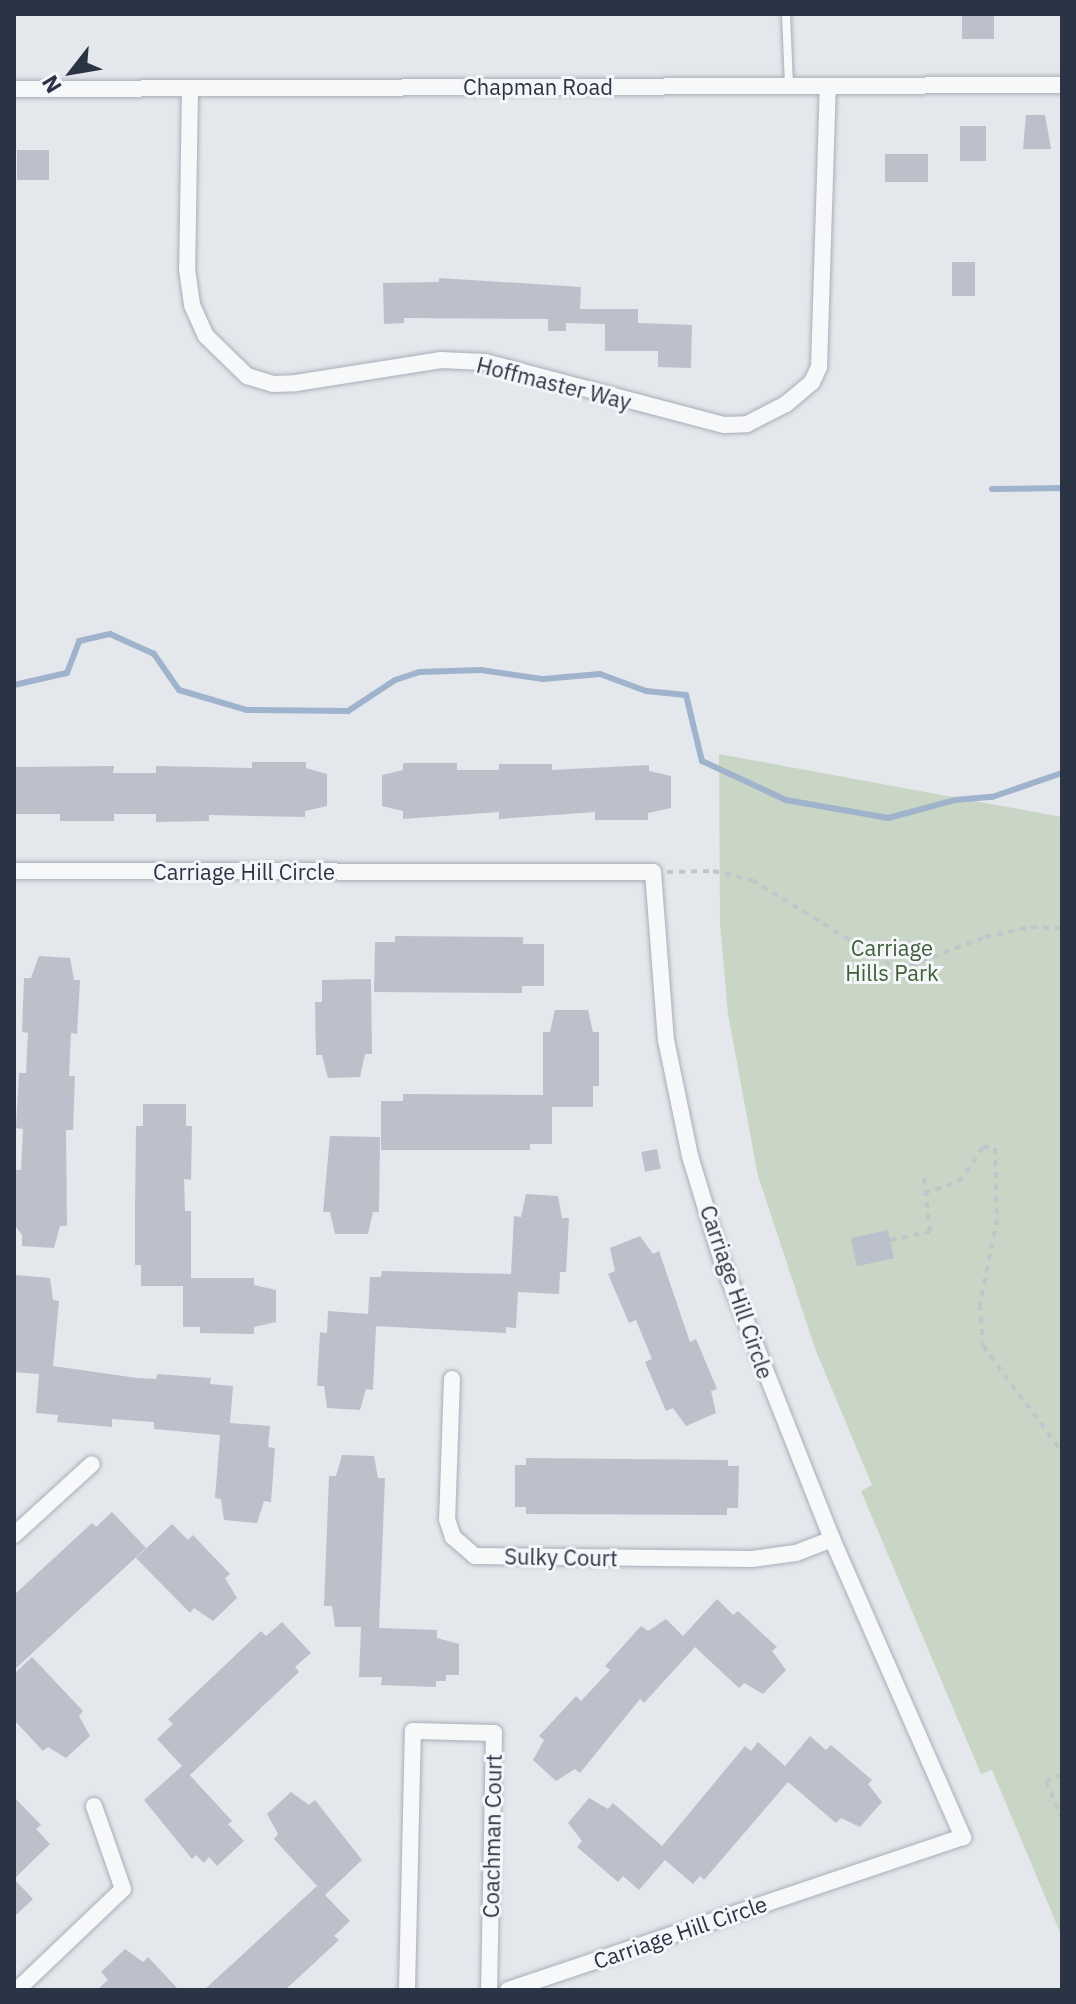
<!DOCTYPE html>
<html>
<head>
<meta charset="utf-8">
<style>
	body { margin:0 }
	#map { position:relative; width:1076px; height:2004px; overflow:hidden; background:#e4e7ec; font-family:"IBM Plex Sans",sans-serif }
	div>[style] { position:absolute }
	.green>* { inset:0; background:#c9d6c5 }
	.stream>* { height:6px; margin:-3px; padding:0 3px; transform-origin:3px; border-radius:3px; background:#9fb4cc }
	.building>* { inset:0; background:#bbc0ca; transform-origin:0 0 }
	.path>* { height:4px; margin-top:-2px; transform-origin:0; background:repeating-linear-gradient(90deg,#c2c5cb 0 6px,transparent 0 12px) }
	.roads { filter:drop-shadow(0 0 2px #a9aeb7) drop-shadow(0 0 2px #a9aeb7) }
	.lane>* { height:8px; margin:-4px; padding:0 4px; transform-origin:4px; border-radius:4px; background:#f7f8fa }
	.street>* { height:16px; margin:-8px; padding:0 8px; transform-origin:8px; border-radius:8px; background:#f7f8fa }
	span { translate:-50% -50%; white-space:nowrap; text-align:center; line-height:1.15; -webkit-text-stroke:6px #f4f6f9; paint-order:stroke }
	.street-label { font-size:22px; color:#2b3445 }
	.park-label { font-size:22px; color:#3f6138 }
	.frame { position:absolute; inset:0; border:16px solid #2b3445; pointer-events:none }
	.north { position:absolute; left:32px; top:32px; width:80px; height:80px; -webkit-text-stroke:6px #f4f6f9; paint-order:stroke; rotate:239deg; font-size:22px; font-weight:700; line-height:32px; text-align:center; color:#2b3445 }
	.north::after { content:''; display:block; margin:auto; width:28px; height:36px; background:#2b3445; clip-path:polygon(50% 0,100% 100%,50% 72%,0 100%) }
</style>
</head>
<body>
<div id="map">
	<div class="green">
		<i style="clip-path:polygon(719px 754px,1062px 817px,1062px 1937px,992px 1770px,981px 1774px,861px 1491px,872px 1485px,816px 1351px,758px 1176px,728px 1014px,720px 923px)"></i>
	</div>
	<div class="stream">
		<i style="left:992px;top:489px;width:70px;rotate:-0.8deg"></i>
		<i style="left:14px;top:685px;width:54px;rotate:-12.8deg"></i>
		<i style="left:67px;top:673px;width:34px;rotate:-69deg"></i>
		<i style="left:79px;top:641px;width:32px;rotate:-13deg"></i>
		<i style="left:110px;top:634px;width:48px;rotate:24.4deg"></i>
		<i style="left:154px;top:654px;width:44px;rotate:55.2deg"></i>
		<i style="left:179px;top:690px;width:71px;rotate:16.4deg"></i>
		<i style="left:247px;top:710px;width:101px;rotate:0.6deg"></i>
		<i style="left:348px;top:711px;width:56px;rotate:-33.4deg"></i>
		<i style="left:395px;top:680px;width:26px;rotate:-18deg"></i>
		<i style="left:420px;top:672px;width:61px;rotate:-1.9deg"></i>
		<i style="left:481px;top:670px;width:63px;rotate:8.3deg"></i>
		<i style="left:543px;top:679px;width:57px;rotate:-5deg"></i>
		<i style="left:600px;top:674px;width:49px;rotate:20.3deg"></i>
		<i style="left:646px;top:691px;width:40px;rotate:5.7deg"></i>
		<i style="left:686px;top:695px;width:68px;rotate:76.4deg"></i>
		<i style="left:702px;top:761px;width:93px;rotate:24.9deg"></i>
		<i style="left:786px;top:800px;width:104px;rotate:10deg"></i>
		<i style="left:888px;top:818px;width:69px;rotate:-15deg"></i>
		<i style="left:955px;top:800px;width:37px;rotate:-5deg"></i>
		<i style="left:992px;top:797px;width:74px;rotate:-18.9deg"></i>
	</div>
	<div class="building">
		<i style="left:962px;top:14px;width:32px;height:25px"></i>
		<i style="clip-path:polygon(1026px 115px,1045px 115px,1051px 149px,1023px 149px)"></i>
		<i style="left:960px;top:126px;width:26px;height:35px"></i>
		<i style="left:17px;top:150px;width:32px;height:30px"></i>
		<i style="left:885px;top:154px;width:43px;height:28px"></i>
		<i style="left:975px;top:262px;width:34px;height:23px;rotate:90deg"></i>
		<i style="clip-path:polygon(439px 278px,581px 287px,580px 309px,638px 309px,638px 323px,692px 325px,691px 368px,658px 367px,658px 351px,605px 351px,605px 324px,566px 323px,566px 331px,548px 331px,548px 319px,404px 318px,404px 323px,384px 324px,383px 283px,439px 282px)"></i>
		<i style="clip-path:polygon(252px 762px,306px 762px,306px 768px,327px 774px,327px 806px,305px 811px,305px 817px,209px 815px,209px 821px,156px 822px,156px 814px,114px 814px,114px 821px,60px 821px,60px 814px,14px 814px,14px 767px,114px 766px,113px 773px,156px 773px,156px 766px,252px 768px)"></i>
		<i style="clip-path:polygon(403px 763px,457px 763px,457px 770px,499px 770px,499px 764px,552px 764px,552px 770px,649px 765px,649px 771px,671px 776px,671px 808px,648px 813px,648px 820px,595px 820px,595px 812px,499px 819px,499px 812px,403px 819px,403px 811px,382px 806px,382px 775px,403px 770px)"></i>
		<i style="clip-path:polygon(395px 936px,523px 937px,523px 944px,544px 944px,544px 986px,522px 986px,522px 993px,374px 992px,375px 942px,395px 942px)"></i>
		<i style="clip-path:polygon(39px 956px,70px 958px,74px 980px,80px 980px,77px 1034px,71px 1033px,69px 1076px,75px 1076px,73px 1130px,66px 1130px,67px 1226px,60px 1226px,54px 1248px,22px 1246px,22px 1235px,14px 1224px,14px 1170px,21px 1170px,23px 1129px,16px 1128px,19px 1073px,26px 1073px,28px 1033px,22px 1032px,24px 978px,31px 978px)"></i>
		<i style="clip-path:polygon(371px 979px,372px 1054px,365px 1054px,360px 1077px,328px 1078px,322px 1055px,316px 1055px,315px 1002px,322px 1002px,322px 980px)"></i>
		<i style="clip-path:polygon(555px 1010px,588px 1010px,593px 1032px,599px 1032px,599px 1086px,593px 1086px,593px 1107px,552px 1107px,552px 1144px,530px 1144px,530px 1150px,381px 1150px,381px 1101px,403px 1101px,403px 1094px,543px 1095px,543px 1032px,550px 1032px)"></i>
		<i style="clip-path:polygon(143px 1104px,186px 1104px,186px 1126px,192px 1126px,191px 1180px,184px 1179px,185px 1211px,191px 1211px,191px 1278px,254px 1278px,254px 1285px,276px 1290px,276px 1322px,254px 1327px,254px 1334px,200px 1333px,200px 1327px,183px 1327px,183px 1286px,141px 1286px,141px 1265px,135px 1265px,135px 1210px,136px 1126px,143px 1126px)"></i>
		<i style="clip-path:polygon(330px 1136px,380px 1137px,379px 1212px,373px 1212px,368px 1234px,335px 1234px,330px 1212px,323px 1212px)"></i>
		<i style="left:657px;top:1149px;width:20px;height:16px;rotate:79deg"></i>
		<i style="clip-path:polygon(526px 1194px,558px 1196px,562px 1218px,569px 1218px,566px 1272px,560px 1272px,559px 1294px,518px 1292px,516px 1328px,506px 1327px,506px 1333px,376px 1326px,373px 1390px,366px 1389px,360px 1410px,327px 1408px,324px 1386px,317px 1386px,320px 1332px,327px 1333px,328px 1311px,368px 1314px,370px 1277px,381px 1277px,382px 1271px,511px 1274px,514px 1216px,521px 1217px)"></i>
		<i style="left:888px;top:1230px;width:29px;height:38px;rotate:78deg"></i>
		<i style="clip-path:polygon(640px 1236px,653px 1254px,659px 1251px,690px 1342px,696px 1339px,717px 1389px,711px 1391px,716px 1413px,686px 1426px,673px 1408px,666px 1411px,645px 1362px,652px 1359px,636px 1320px,629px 1323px,608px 1274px,615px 1271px,610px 1248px)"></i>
		<i style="clip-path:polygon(16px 1275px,50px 1278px,53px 1300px,59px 1301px,53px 1366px,137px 1378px,156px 1379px,157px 1374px,211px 1378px,210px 1384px,233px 1386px,230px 1423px,270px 1426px,268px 1447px,275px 1448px,271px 1502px,264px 1501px,257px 1523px,224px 1520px,221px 1499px,215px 1498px,220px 1435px,154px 1429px,154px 1422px,112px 1419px,112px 1427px,57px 1422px,58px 1415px,36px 1413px,39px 1374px,14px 1372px)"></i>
		<i style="clip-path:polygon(342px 1455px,374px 1456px,378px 1478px,385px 1478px,379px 1628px,437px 1630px,437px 1638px,459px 1644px,459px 1675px,446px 1675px,446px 1681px,436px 1681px,436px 1687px,381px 1685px,382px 1677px,359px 1677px,361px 1627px,335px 1627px,332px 1606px,324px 1606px,329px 1476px,336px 1476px)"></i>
		<i style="clip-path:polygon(526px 1458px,728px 1460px,728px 1466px,739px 1466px,738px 1508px,727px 1508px,727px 1515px,526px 1514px,526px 1507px,515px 1507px,515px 1465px,526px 1465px)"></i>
		<i style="clip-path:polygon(112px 1512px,146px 1548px,14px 1670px,14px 1595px,92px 1523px,96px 1527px)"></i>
		<i style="clip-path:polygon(172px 1524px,188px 1540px,193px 1535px,230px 1574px,225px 1578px,237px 1598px,213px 1621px,194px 1608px,190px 1613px,136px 1558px)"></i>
		<i style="clip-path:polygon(717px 1599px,733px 1615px,738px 1611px,777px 1647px,772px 1651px,786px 1670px,763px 1694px,744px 1683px,739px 1688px,695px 1647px,644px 1703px,640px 1699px,580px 1773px,575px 1769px,556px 1781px,533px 1760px,544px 1740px,539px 1736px,576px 1696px,581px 1701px,610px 1670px,605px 1666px,641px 1626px,648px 1631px,666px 1619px,683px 1636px)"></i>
		<i style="clip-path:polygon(282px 1622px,311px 1653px,295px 1667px,299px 1672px,190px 1775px,186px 1771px,232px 1821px,228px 1824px,244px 1841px,217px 1866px,209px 1857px,204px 1863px,196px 1855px,192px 1859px,144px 1800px,182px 1766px,157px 1739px,173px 1724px,168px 1719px,222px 1668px,261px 1631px,266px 1636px)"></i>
		<i style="clip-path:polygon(32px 1657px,83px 1711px,79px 1716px,90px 1736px,66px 1758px,48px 1747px,43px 1751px,14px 1720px,14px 1674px)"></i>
		<i style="clip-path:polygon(810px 1736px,826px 1750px,831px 1745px,872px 1780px,868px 1784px,882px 1802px,860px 1827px,841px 1818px,836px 1823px,788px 1782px,704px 1880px,700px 1876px,693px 1884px,665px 1860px,639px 1890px,623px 1876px,618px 1882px,577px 1847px,582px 1841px,568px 1823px,589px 1798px,608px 1809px,613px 1803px,662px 1846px,745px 1746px,751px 1751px,758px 1742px,785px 1766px)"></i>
		<i style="clip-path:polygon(291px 1792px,309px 1805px,315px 1800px,362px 1860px,325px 1895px,350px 1921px,334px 1936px,339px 1940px,285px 1990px,204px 1990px,317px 1886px,274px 1839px,278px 1834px,267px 1814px)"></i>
		<i style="clip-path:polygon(14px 1797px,41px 1825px,36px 1829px,50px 1844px,14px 1879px)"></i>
		<i style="clip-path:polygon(14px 1879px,33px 1899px,14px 1917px)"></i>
		<i style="clip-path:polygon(125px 1949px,143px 1962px,148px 1957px,179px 1990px,97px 1990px,108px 1980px,101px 1972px)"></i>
	</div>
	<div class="path">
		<i style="left:667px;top:872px;width:46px;rotate:-1.2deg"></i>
		<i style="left:713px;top:871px;width:40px;rotate:13deg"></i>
		<i style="left:752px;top:880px;width:172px;rotate:31.5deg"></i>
		<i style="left:899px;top:970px;width:92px;rotate:-21deg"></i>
		<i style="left:985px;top:937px;width:47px;rotate:-12.3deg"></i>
		<i style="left:1031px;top:927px;width:31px;rotate:2deg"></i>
		<i style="left:924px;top:1193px;width:37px;rotate:-17deg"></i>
		<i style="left:959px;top:1182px;width:42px;rotate:-55.6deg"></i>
		<i style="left:983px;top:1147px;width:12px;rotate:5deg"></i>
		<i style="left:995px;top:1148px;width:71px;rotate:88.4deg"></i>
		<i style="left:997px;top:1219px;width:88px;rotate:101.2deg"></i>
		<i style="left:980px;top:1305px;width:41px;rotate:85.8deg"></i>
		<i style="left:983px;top:1346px;width:132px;rotate:53.3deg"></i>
		<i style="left:890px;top:1240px;width:41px;rotate:-11.3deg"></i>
		<i style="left:930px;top:1232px;width:54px;rotate:-96.3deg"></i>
		<i style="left:1062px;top:1774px;width:17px;rotate:156deg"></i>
		<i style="left:1046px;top:1781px;width:40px;rotate:66.6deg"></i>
	</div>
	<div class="roads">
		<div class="lane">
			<i style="left:786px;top:14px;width:72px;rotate:87.6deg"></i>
		</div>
		<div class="street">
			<i style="left:190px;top:88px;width:181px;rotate:90.9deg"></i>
			<i style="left:187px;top:269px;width:36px;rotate:82deg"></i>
			<i style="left:192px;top:305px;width:34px;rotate:66deg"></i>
			<i style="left:206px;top:336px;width:57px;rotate:44.3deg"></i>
			<i style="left:247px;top:376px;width:27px;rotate:17deg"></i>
			<i style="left:273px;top:384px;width:23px;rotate:-2deg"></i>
			<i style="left:296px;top:383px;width:147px;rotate:-9deg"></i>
			<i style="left:441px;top:360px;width:44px;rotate:2.6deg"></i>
			<i style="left:485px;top:362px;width:247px;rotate:14.8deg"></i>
			<i style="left:724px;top:425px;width:23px;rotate:-2deg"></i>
			<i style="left:747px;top:424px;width:44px;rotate:-27.1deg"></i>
			<i style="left:786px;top:404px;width:34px;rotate:-40deg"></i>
			<i style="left:812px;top:382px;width:17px;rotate:-65deg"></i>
			<i style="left:819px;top:367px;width:281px;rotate:-88.2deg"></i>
			<i style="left:14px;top:89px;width:1048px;rotate:-0.22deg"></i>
			<i style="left:14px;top:871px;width:639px;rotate:0.09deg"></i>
			<i style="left:653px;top:872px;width:169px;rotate:85.6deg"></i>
			<i style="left:666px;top:1040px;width:118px;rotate:78.3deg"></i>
			<i style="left:690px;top:1156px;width:110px;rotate:73.1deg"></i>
			<i style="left:722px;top:1261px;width:299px;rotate:68.4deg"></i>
			<i style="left:832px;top:1539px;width:326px;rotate:66.3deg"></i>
			<i style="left:963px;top:1837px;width:480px;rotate:161.4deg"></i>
			<i style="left:452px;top:1379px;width:140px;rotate:92deg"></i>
			<i style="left:447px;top:1519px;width:19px;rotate:72deg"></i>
			<i style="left:453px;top:1537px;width:29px;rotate:41deg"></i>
			<i style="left:475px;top:1556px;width:277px;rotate:0.6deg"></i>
			<i style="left:752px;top:1559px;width:44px;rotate:-7.8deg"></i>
			<i style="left:796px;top:1553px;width:39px;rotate:-21deg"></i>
			<i style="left:14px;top:1535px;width:105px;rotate:-42.3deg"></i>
			<i style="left:17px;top:1990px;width:146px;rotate:-43.6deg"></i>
			<i style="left:123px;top:1889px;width:88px;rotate:-109.3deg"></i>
			<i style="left:407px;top:1990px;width:259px;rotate:-88.7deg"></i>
			<i style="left:413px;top:1731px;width:81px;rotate:1.4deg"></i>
			<i style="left:494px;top:1733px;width:257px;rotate:91.1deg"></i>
		</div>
	</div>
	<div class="street-label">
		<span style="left:538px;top:87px">Chapman Road</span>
		<span style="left:554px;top:383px;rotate:14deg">Hoffmaster Way</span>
		<span style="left:244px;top:872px">Carriage Hill Circle</span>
		<span style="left:737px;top:1292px;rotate:71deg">Carriage Hill Circle</span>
		<span style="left:561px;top:1557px;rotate:1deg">Sulky Court</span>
		<span style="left:492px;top:1836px;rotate:-89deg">Coachman Court</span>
		<span style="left:680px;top:1932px;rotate:-19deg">Carriage Hill Circle</span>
	</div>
	<div class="park-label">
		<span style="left:892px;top:960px">Carriage<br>Hills Park</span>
	</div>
	<div class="frame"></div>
	<div class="north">N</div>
</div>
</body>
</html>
